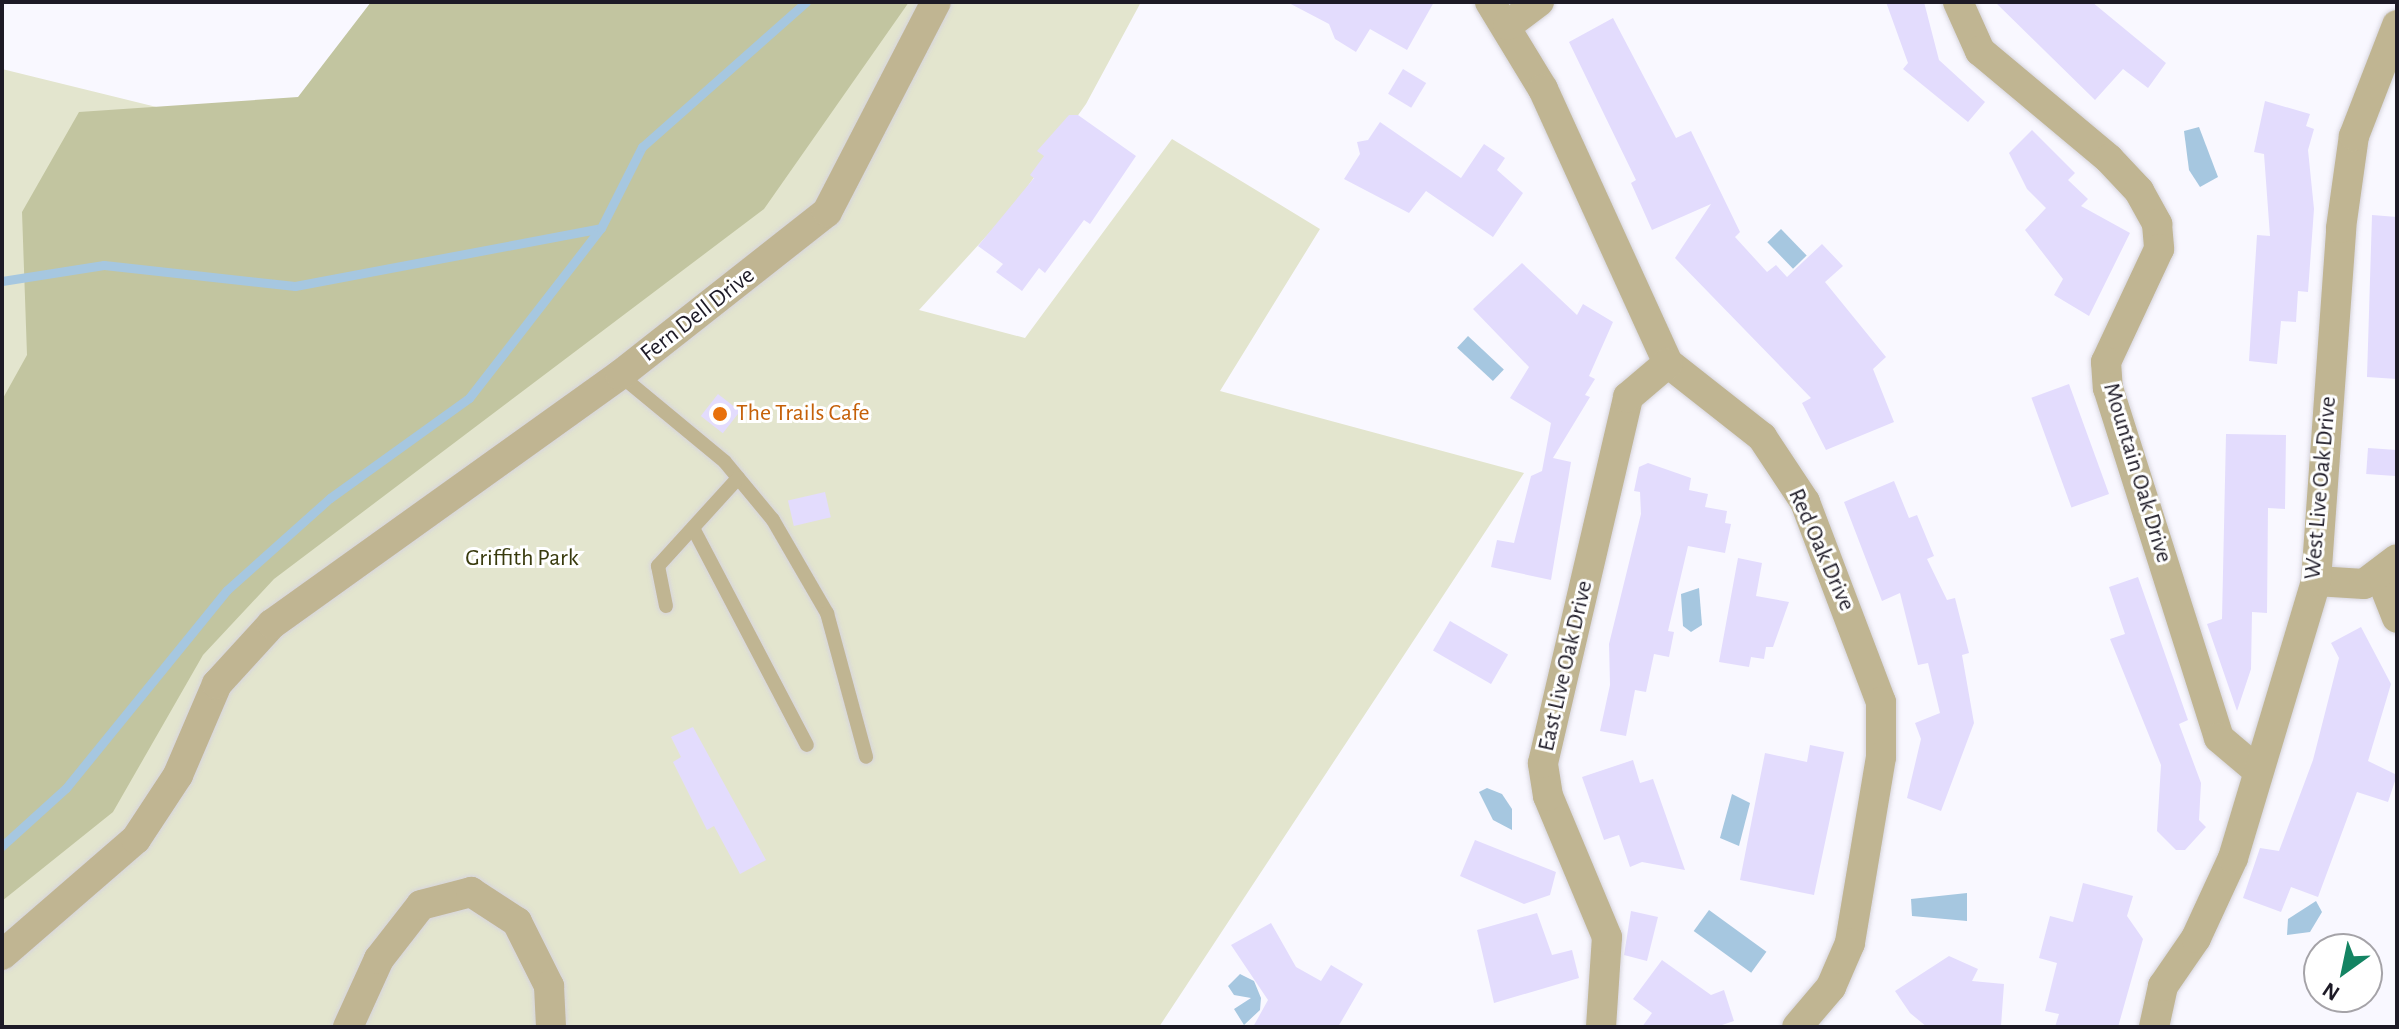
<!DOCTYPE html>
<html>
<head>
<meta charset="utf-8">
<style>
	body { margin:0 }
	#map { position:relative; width:2399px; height:1029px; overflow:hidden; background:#f9f8ff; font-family:"Alegreya Sans",sans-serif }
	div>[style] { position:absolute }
	.green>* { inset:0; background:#e3e5ce }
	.forest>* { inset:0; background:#c2c5a0 }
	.water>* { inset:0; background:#a6c7e0; transform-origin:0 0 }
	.stream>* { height:9px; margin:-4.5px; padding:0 4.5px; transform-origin:4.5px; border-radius:4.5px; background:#a6c7e0 }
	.building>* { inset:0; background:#e3dcfd; transform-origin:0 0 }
	.roads { filter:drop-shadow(0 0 2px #d6d4dc) drop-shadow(0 0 2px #d6d4dc) }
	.service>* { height:14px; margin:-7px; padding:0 7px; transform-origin:7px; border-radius:7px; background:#c0b592 }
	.minor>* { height:30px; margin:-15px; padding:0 15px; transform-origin:15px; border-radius:15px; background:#c0b592 }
	.dots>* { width:22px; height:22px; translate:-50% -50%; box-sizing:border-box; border:4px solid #fff; border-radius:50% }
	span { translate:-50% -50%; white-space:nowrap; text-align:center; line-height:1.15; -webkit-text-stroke:6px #fff; paint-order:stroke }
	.street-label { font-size:24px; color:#1d1a26 }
	.food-label { font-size:24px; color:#c56008 }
	.left { translate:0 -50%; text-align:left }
	.park-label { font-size:24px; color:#383a0d }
	.frame { position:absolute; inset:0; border:4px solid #1d1a26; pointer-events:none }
	.north { position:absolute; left:2303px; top:933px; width:80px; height:80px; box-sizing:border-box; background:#fff; border:2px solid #a5a3a8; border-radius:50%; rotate:213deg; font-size:22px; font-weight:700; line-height:32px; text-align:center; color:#1d1a26 }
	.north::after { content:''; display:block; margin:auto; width:28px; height:36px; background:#148463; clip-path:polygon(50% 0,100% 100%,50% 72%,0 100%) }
</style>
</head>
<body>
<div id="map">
	<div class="green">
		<i style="clip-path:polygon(436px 2px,1141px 2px,1086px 104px,1013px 207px,919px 310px,1025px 338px,1172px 139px,1320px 229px,1220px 391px,1524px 473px,1159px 1027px,2px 1027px,2px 69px,307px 144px)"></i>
	</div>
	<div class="forest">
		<i style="clip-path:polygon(371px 2px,909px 2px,764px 209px,274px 579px,203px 655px,113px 812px,2px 901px,2px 400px,27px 355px,22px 212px,79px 112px,298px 97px)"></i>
	</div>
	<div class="water">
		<i style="clip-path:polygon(2199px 127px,2218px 177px,2200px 187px,2189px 170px,2184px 131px)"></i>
		<i style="left:1781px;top:229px;width:37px;height:19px;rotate:46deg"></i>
		<i style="left:1468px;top:336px;width:49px;height:16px;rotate:43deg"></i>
		<i style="clip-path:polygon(1699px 588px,1702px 625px,1691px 632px,1683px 626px,1681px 594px)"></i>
		<i style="clip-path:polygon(1487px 788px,1502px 794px,1512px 809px,1512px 830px,1493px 820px,1479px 792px)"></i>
		<i style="clip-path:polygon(1732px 794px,1750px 803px,1739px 846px,1720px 838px)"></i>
		<i style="clip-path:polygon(1967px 893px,1967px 921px,1912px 916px,1911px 899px)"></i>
		<i style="clip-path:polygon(2316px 901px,2322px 912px,2310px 932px,2287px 935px,2288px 919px)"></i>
		<i style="left:1709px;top:910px;width:71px;height:26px;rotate:36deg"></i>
		<i style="clip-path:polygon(1240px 974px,1254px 981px,1261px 998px,1260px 1010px,1244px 1025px,1234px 1009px,1251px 998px,1234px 995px,1228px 986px)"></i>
	</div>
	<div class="stream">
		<i style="left:2px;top:281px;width:103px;rotate:-8.9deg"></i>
		<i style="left:104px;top:265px;width:192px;rotate:6.3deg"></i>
		<i style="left:295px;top:286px;width:311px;rotate:-10.7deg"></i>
		<i style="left:2px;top:846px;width:86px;rotate:-42.2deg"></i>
		<i style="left:66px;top:788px;width:255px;rotate:-50.9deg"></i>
		<i style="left:227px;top:590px;width:138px;rotate:-41.8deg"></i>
		<i style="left:330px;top:498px;width:171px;rotate:-35.7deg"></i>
		<i style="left:469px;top:398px;width:215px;rotate:-52.2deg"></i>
		<i style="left:601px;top:228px;width:91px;rotate:-63.2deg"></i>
		<i style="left:642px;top:147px;width:219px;rotate:-41.5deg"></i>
	</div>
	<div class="building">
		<i style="clip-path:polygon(1287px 2px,1434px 2px,1407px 50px,1370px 29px,1356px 52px,1335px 39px,1329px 24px)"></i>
		<i style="clip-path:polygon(1886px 2px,1924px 2px,1939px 60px,1985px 102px,1968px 122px,1903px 69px,1908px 63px)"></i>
		<i style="clip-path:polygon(1995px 2px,2092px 2px,2166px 63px,2148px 88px,2123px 69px,2095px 100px)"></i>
		<i style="clip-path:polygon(1613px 18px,1676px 138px,1691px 131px,1740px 232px,1735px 237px,1767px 272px,1776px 265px,1787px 277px,1822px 244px,1843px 266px,1825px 282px,1886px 357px,1873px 369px,1894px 422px,1826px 450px,1802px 403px,1811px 398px,1675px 258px,1711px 204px,1652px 230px,1631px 183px,1636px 180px,1569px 42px)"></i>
		<i style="left:1403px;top:69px;width:27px;height:29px;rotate:31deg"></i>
		<i style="clip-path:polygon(2265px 101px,2310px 114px,2306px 126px,2314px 129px,2308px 150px,2314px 209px,2308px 292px,2298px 291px,2296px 322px,2281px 321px,2277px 364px,2249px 361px,2257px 235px,2270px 236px,2264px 154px,2254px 152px)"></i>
		<i style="clip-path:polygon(1069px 115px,1078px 115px,1136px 156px,1090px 224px,1084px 220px,1045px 273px,1039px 268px,1022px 291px,996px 272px,1003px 264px,978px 246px,1034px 178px,1030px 175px,1044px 156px,1037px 151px)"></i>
		<i style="clip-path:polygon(1380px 122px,1461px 178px,1484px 144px,1505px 158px,1497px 170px,1523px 193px,1493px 237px,1426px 191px,1409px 213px,1344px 179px,1360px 154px,1357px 142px,1368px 140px)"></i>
		<i style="clip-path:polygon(2032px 130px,2075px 173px,2068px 180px,2088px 199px,2081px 206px,2130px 233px,2089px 316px,2054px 295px,2063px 279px,2025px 230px,2046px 208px,2027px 189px,2009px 153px)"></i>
		<i style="clip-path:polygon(2372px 215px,2397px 217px,2397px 379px,2367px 377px)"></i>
		<i style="clip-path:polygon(1522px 263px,1577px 315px,1583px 304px,1613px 322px,1589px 376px,1595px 379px,1585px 395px,1590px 397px,1553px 458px,1571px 462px,1551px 580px,1491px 567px,1497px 540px,1514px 543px,1531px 476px,1542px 471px,1551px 423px,1510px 398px,1529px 367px,1473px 309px)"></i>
		<i style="left:2069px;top:384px;width:117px;height:40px;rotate:70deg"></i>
		<i style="left:718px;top:394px;width:28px;height:28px;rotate:38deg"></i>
		<i style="clip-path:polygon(2226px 434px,2286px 435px,2285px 509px,2268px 508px,2267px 613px,2252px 612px,2251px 669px,2237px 711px,2207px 624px,2222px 619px)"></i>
		<i style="left:2368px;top:448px;width:29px;height:26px;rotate:4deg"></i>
		<i style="clip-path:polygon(1648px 463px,1691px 478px,1689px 490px,1708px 494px,1705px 507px,1727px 511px,1725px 523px,1731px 524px,1725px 553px,1688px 546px,1668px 631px,1674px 632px,1669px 657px,1654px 654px,1646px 692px,1635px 690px,1626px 736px,1600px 731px,1610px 685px,1609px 644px,1641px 514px,1640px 492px,1634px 491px,1639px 467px)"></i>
		<i style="clip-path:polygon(1894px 481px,1909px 518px,1917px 515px,1934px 556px,1927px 559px,1947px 600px,1955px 598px,1969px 653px,1962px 655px,1974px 723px,1941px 811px,1907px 798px,1921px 739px,1915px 723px,1940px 713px,1928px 663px,1918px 665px,1900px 593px,1882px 601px,1844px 502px)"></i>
		<i style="left:825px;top:492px;width:26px;height:38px;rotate:77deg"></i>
		<i style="clip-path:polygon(1738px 558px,1762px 563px,1756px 596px,1789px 602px,1773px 647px,1766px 647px,1764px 659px,1751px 657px,1749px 667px,1719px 662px)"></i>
		<i style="clip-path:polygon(2138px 577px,2188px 720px,2179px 724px,2201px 783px,2199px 820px,2206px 827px,2185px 850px,2176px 850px,2157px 831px,2161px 765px,2110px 639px,2125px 634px,2109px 587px)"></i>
		<i style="left:1450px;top:621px;width:67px;height:34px;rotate:30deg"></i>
		<i style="clip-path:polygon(2361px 627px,2391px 684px,2368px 761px,2397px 775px,2388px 802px,2357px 792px,2318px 897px,2291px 887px,2281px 912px,2243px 898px,2260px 848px,2279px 851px,2313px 760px,2339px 658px,2331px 643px)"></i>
		<i style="clip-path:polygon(693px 727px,766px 860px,740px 874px,714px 826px,707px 830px,673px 762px,681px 757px,671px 737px)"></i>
		<i style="clip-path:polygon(1810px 745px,1844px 752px,1814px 895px,1740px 880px,1765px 753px,1807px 762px)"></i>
		<i style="clip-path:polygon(1633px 760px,1640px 783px,1653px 779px,1685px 870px,1642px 862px,1630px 867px,1619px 835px,1604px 840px,1582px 777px)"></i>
		<i style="clip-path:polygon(1475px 840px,1556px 872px,1550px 895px,1524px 904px,1460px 876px)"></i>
		<i style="clip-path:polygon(2083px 883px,2133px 896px,2127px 916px,2143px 939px,2118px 1027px,2055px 1027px,2059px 1014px,2045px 1011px,2057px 963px,2039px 958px,2050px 916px,2073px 922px)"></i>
		<i style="clip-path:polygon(1631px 911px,1658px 917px,1647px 961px,1624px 955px)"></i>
		<i style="clip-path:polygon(1537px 913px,1552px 955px,1572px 950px,1579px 978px,1494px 1003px,1477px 930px)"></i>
		<i style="clip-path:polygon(1271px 923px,1296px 967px,1321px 981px,1331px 965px,1363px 984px,1338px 1027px,1253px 1027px,1268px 1000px,1231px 945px)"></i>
		<i style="clip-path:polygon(1949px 956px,1978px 969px,1972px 981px,2004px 984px,2001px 1026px,1927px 1027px,1910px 1013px,1895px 991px)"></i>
		<i style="clip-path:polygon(1662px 960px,1711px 995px,1724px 990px,1734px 1021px,1716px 1027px,1642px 1027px,1652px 1013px,1633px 999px)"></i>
	</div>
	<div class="roads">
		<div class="service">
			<i style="left:620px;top:375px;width:136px;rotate:39.6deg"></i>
			<i style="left:725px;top:462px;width:75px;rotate:50.4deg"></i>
			<i style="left:773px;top:520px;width:108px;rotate:59.9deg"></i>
			<i style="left:827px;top:613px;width:149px;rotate:74.8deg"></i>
			<i style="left:693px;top:528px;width:245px;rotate:62.3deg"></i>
			<i style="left:666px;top:606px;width:41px;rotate:-101.3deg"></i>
			<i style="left:658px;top:566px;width:119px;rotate:-47.7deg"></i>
		</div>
		<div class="minor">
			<i style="left:1490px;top:2px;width:102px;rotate:58.7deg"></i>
			<i style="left:1543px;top:89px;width:301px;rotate:65.5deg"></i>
			<i style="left:1668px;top:363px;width:120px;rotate:38.2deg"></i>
			<i style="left:1762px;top:437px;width:78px;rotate:56.5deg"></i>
			<i style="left:1805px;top:502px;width:214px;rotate:69.2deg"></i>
			<i style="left:1881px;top:702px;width:55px;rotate:90deg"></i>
			<i style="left:1881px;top:757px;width:189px;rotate:99.5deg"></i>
			<i style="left:1850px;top:943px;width:48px;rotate:113.4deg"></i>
			<i style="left:1831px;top:987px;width:52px;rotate:130.4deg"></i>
			<i style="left:1958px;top:2px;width:54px;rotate:65.8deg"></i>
			<i style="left:1980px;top:51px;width:168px;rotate:39.9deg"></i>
			<i style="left:2109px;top:159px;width:44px;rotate:46.8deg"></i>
			<i style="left:2139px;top:191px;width:38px;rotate:61deg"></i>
			<i style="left:2157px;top:224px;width:25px;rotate:85deg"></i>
			<i style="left:2159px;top:249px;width:125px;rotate:115.1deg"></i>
			<i style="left:2106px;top:362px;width:26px;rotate:86deg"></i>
			<i style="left:2108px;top:388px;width:367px;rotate:72.4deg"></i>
			<i style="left:2219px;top:738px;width:51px;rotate:40.2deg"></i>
			<i style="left:1508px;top:25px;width:39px;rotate:-37deg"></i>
			<i style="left:2380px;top:575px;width:46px;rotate:68.4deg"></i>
			<i style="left:2316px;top:581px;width:48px;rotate:3.6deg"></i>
			<i style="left:2364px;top:584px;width:41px;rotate:-37.1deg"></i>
			<i style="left:2px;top:955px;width:177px;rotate:-40.9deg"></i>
			<i style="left:136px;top:839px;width:77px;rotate:-56.7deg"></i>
			<i style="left:178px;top:775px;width:99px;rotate:-66.8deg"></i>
			<i style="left:217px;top:684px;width:81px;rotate:-47.5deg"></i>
			<i style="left:272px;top:624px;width:428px;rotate:-35.6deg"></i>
			<i style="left:620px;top:375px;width:263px;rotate:-38.2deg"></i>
			<i style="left:827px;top:212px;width:237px;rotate:-62.6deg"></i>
			<i style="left:348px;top:1027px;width:75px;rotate:-65.5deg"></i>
			<i style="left:379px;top:959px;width:68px;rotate:-52.1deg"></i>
			<i style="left:421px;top:905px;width:52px;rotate:-14.6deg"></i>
			<i style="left:471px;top:892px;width:55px;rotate:33.1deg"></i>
			<i style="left:517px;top:922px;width:72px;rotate:63.4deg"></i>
			<i style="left:549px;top:986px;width:41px;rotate:87.2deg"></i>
			<i style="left:1601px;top:1027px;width:90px;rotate:-86.2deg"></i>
			<i style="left:1607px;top:937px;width:153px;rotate:-112.7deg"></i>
			<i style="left:1548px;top:796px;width:33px;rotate:-99deg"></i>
			<i style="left:1543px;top:763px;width:376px;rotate:-76.9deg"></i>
			<i style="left:1628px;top:397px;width:52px;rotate:-40.4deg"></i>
			<i style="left:2154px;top:1027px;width:42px;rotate:-77.6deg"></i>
			<i style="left:2163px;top:986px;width:58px;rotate:-55.5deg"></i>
			<i style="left:2196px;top:938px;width:88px;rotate:-65.2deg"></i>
			<i style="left:2233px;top:858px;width:289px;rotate:-73.3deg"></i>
			<i style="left:2316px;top:581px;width:354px;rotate:-85.9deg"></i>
			<i style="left:2341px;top:228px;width:93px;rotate:-82deg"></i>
			<i style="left:2354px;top:136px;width:119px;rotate:-68.8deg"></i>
		</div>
	</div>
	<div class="dots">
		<i style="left:720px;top:414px;background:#e8710a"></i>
	</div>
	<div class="street-label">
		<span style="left:698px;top:315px;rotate:-38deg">Fern Dell Drive</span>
		<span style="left:2137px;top:473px;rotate:73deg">Mountain Oak Drive</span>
		<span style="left:2321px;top:488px;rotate:-85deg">West Live Oak Drive</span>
		<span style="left:1821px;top:550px;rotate:66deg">Red Oak Drive</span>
		<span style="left:1566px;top:666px;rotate:-77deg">East Live Oak Drive</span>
	</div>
	<div class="food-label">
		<span class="left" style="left:736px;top:414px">The Trails Cafe</span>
	</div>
	<div class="park-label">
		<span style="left:522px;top:559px">Griffith Park</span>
	</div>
	<div class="frame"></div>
	<div class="north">N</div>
</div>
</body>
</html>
